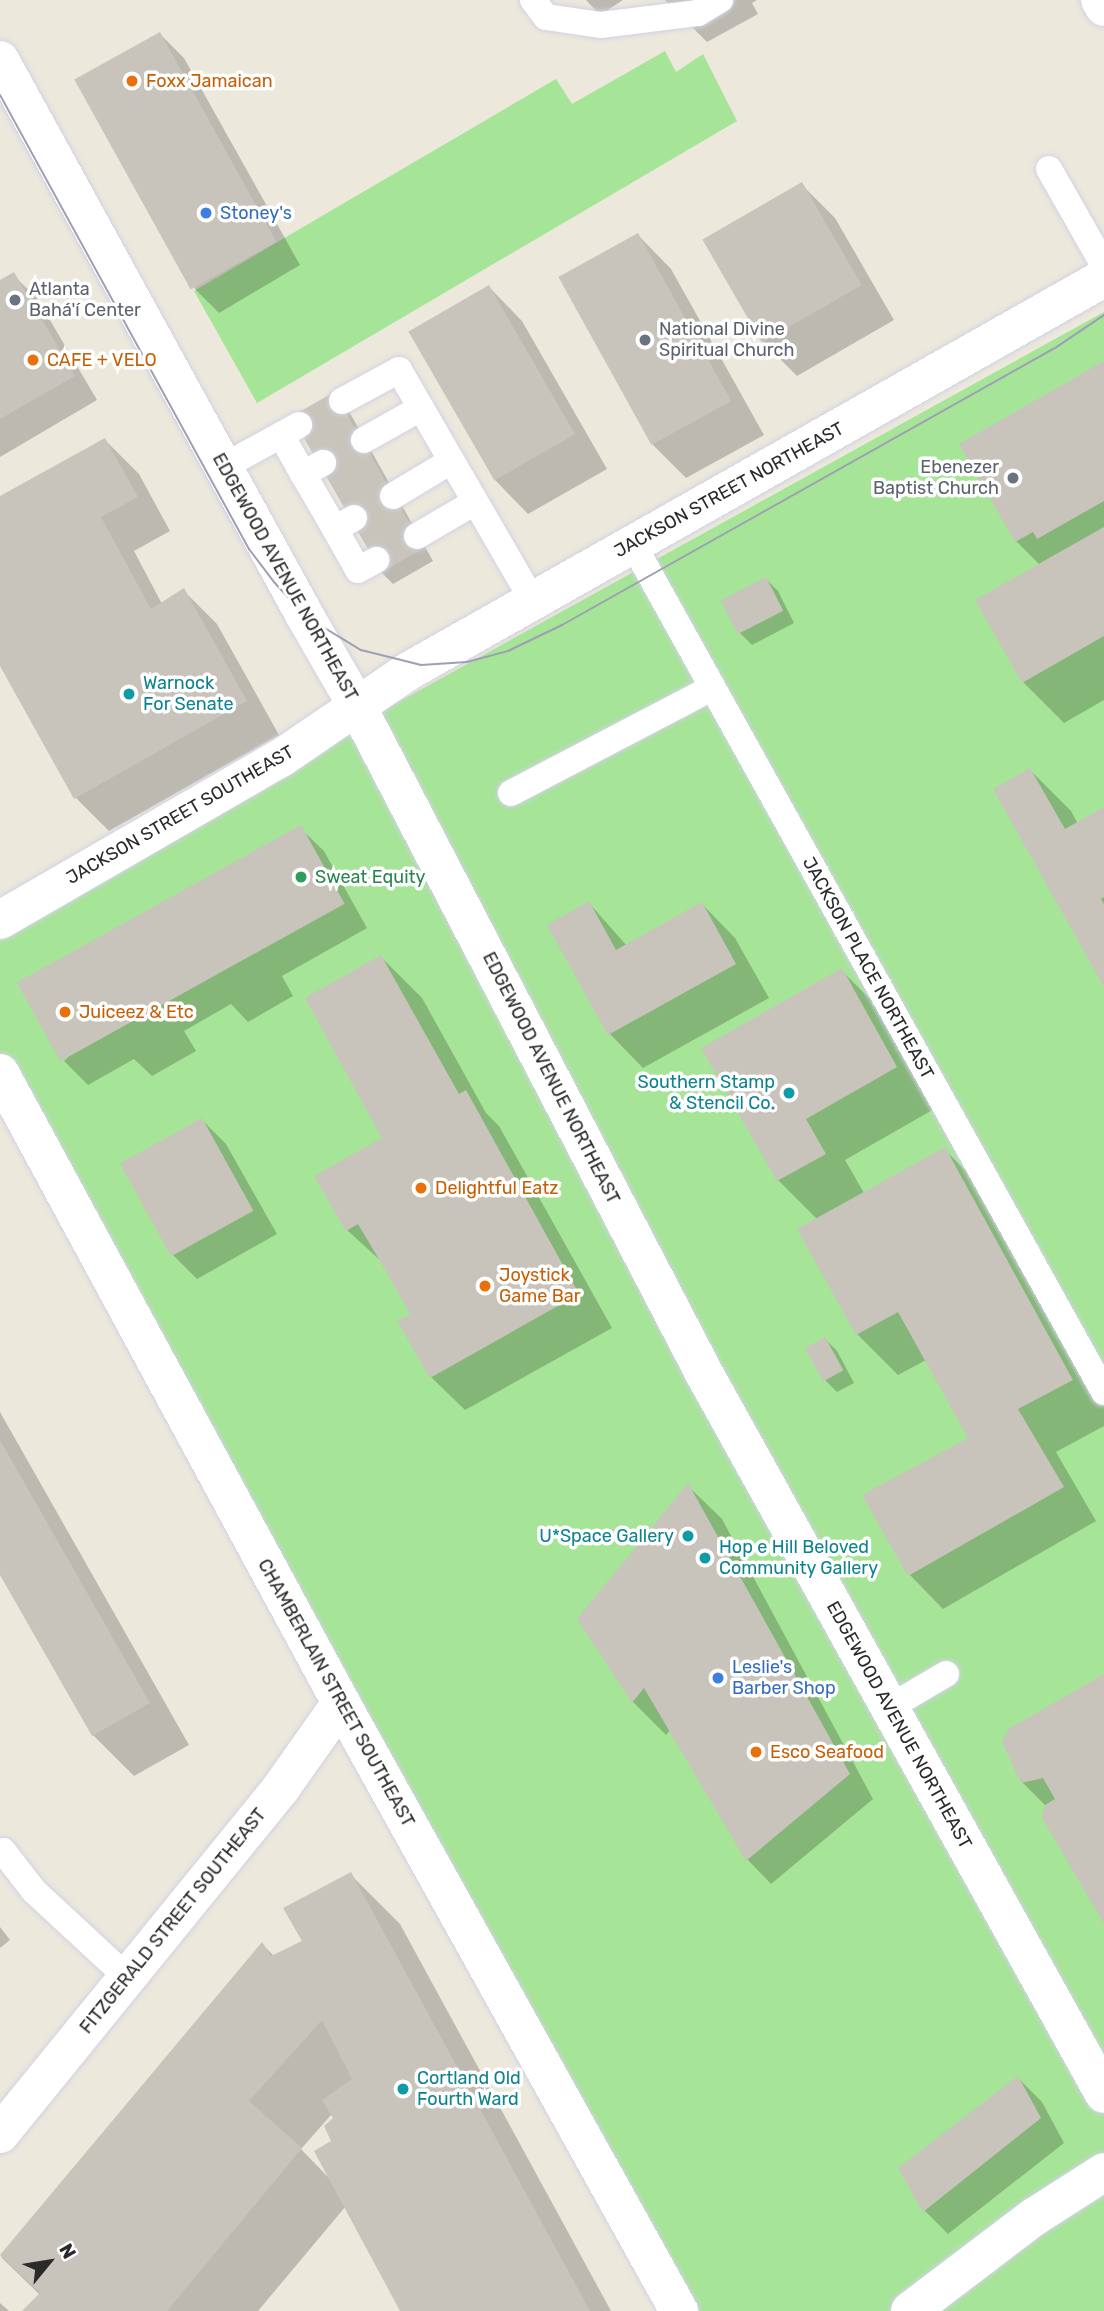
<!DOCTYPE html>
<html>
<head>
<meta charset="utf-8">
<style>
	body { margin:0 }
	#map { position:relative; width:1104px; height:2311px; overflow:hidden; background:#ece8dc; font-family:Rubik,sans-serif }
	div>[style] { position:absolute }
	.green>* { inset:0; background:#a6e497 }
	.shadow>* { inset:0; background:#0003 }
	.building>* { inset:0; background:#c8c4bb; transform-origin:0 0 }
	.roads { filter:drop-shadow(0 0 2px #d1d2e3) drop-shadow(0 0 2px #d1d2e3) }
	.service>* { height:26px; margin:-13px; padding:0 13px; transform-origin:13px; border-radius:13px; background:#fff }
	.minor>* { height:38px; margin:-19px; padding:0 19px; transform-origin:19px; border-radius:19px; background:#fff }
	.tertiary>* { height:38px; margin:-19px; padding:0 19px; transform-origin:19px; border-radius:19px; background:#fff }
	.secondary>* { height:38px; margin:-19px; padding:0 19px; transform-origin:19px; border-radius:19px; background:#fff }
	.tram>* { height:2px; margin:-1px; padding:0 1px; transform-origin:1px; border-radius:1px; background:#9e9eb5 }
	.dots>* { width:19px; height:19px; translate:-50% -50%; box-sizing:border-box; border:4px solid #fff; border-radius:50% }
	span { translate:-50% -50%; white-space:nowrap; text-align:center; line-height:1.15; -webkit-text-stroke:7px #fff; paint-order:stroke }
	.food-label { font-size:18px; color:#c56008 }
	.left { translate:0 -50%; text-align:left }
	.shop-label { font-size:18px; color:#366cbe }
	.worship-label { font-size:18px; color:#5b616d }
	.right { translate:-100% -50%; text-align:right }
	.street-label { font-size:18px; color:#2a2a2a }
	.culture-label { font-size:18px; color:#0d838f }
	.leisure-label { font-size:18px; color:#27864d }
	.north { position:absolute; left:14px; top:2227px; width:70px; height:70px; -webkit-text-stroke:5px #fff; paint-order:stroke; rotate:60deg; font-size:19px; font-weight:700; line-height:28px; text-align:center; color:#2a2a2a }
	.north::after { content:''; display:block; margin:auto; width:24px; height:32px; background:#2a2a2a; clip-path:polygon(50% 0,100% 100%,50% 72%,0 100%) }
</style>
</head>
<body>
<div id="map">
	<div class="green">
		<i style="clip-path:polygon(665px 51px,676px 72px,703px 54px,737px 121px,257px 403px,194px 291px,556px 79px,572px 104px)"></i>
		<i style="clip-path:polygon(1104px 312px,1104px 2311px,680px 2311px,0 1070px,0 922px)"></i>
	</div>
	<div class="shadow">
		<i style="clip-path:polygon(586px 0,623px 0,600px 15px)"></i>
		<i style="clip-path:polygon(665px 0,757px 0,752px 3px,758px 14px,707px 42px)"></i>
		<i style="clip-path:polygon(160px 34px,184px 58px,300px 265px,219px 313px,195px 289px)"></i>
		<i style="clip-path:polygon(801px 184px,835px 218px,894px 320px,797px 376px,763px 342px)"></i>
		<i style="clip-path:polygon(638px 235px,671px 269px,764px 435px,686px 478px,653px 445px)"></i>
		<i style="clip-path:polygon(13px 275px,37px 298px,97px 400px,0 457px,0 282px)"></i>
		<i style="clip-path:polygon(489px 287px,522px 321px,607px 469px,528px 514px,495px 480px)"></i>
		<i style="clip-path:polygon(1104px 363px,1104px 700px,1064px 723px,1023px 682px,1040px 565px,1016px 541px)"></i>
		<i style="clip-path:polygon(346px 406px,433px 561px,393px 584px,381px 572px,294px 416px)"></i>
		<i style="clip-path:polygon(105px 440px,139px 474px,170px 531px,134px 551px,162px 604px,184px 591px,217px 624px,279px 735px,109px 831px,75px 797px,0 661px,0 498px)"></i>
		<i style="clip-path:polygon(766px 579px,778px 591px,794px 623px,752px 645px,740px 633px)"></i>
		<i style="clip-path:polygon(1030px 770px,1071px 811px,1078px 824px,1104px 809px,1104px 983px)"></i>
		<i style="clip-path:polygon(300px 828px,324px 851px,367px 928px,282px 976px,293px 996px,248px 1022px,231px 1004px,184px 1031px,196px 1051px,152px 1076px,134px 1059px,88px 1085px,64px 1061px)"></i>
		<i style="clip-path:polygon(589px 903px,627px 946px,702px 904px,735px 938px,769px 998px,643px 1068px,610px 1034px)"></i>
		<i style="clip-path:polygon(381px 957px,422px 998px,486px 1113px,499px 1126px,612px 1328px,465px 1410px,431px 1377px,412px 1315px,382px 1262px,347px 1230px,385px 1138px)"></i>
		<i style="clip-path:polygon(841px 970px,882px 1011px,936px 1108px,845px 1160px,864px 1193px,944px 1149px,985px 1190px,1104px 1405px,1104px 1426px,1056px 1452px,1096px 1521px,943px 1609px,910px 1575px,864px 1496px,970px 1438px,926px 1360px,898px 1375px,857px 1334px,817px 1219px,778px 1180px)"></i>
		<i style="clip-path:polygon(202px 1120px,226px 1144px,277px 1234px,197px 1279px,173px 1255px,122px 1165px)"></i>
		<i style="clip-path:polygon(825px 1339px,837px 1351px,854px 1383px,837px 1392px,825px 1380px)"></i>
		<i style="clip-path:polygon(0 1412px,189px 1745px,134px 1776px,93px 1735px,0 1572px)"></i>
		<i style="clip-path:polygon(688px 1486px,722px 1519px,873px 1799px,771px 1884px,748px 1860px,670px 1730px,666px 1735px,633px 1702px,579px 1619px)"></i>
		<i style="clip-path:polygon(1104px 1676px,1104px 1920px,1046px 1806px,1022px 1782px)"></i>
		<i style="clip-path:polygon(evenodd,350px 1874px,400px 1924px,611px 2311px,402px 2311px,346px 2206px,258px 2311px,25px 2311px,40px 2295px,1px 2257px,262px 1944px,274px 1956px,305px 1941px,350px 1874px,332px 2114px,335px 2118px,329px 2178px,301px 2149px,332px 2114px)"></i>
		<i style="clip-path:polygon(0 1927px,10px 1940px,0 1948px)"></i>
		<i style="clip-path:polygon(1018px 2078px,1042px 2102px,1064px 2143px,948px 2234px,925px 2211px,900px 2168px)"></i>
		<i style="clip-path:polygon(0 2303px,9px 2311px,0 2311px)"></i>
	</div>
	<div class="building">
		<i style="left:160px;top:32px;width:240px;height:98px;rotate:61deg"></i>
		<i style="left:802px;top:182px;width:119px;height:115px;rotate:60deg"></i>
		<i style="left:638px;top:233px;width:192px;height:91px;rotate:61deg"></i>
		<i style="clip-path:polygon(14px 272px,75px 376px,0 419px,0 280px)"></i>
		<i style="left:489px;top:285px;width:172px;height:93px;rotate:60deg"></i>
		<i style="clip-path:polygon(1104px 361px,1104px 501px,1037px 539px,1033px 532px,1015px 542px,959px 444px)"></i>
		<i style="left:334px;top:392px;width:180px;height:49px;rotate:60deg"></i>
		<i style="clip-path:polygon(105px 438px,138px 497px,101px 517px,151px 609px,184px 588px,247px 701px,74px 799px,0 666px,0 496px)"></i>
		<i style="clip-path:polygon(1104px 527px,1104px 636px,1022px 683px,975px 600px)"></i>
		<i style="left:766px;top:577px;width:38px;height:51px;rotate:63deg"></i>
		<i style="clip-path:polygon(1030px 768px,1065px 829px,1104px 807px,1104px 897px,1101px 899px,1104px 904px,1104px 987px,993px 789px)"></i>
		<i style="left:301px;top:825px;width:90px;height:325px;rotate:61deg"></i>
		<i style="clip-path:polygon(589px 901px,616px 950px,702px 902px,736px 964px,608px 1035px,547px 925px)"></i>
		<i style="clip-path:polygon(381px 955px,459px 1094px,466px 1090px,579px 1294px,430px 1378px,397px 1321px,410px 1314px,390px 1278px,358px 1224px,346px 1231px,314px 1176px,382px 1138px,305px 998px)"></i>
		<i style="clip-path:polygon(842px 968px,897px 1067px,806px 1119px,826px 1154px,777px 1181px,701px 1048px)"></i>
		<i style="left:202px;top:1118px;width:106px;height:94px;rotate:61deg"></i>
		<i style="clip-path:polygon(945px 1147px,1073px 1380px,1018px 1409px,1064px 1487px,908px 1576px,862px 1495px,968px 1438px,898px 1312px,856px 1335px,797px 1229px)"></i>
		<i style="left:825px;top:1337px;width:38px;height:23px;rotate:61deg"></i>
		<i style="clip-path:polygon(0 1440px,150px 1703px,92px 1736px,0 1575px)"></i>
		<i style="clip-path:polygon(688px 1483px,850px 1774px,746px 1861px,644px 1688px,632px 1703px,577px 1619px)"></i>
		<i style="clip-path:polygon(1104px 1674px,1104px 1924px,1042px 1818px,1045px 1805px,1055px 1799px,1043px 1778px,1021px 1783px,1002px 1742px,1008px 1729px)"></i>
		<i style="clip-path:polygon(351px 1872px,590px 2311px,400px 2311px,314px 2151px,331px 2141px,324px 2126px,333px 2118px,322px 2100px,352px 2079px,322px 2020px,249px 2101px,302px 2148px,167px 2311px,22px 2311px,40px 2293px,0 2255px,262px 1942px,271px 1956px,302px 1941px,283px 1908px)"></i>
		<i style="clip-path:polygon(1018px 2076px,1041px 2118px,923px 2212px,898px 2168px)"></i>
	</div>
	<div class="roads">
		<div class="service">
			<i style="left:533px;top:0;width:21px;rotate:53deg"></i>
			<i style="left:546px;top:17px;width:56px;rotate:8.3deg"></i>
			<i style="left:601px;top:25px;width:98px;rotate:-7.1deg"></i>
			<i style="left:698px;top:13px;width:26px;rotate:-31deg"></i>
			<i style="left:1049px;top:169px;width:112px;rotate:60.4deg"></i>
			<i style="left:342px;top:401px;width:65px;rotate:-28.5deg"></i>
			<i style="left:399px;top:370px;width:267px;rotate:59.9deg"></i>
			<i style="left:281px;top:435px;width:45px;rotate:60.6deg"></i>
			<i style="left:303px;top:474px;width:23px;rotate:-29deg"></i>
			<i style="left:364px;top:440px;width:65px;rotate:-29.3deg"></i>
			<i style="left:223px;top:467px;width:87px;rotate:-28.9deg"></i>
			<i style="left:303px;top:474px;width:64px;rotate:59.8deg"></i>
			<i style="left:335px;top:529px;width:22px;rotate:-30deg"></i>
			<i style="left:393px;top:496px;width:68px;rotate:-31.1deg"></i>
			<i style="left:335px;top:529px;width:47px;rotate:60.7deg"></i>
			<i style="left:358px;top:570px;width:21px;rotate:-29deg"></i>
			<i style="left:417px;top:536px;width:67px;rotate:-30.4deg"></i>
			<i style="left:633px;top:544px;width:970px;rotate:60.95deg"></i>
			<i style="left:511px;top:793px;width:227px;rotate:-27.6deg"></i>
			<i style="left:890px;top:1707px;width:65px;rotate:-30.5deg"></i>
			<i style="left:3px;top:1851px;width:51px;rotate:52.2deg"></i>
			<i style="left:34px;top:1891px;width:127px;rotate:42.8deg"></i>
		</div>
		<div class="minor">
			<i style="left:0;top:1073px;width:716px;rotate:61.57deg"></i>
			<i style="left:341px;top:1703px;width:696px;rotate:60.93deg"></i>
			<i style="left:0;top:2134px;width:446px;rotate:-50.9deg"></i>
			<i style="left:281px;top:1788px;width:104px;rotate:-54.8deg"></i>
		</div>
		<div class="tertiary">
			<i style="left:1100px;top:0;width:8px;rotate:60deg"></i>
			<i style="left:0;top:920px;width:324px;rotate:-30deg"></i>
			<i style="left:281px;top:758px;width:153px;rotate:-34.3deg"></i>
			<i style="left:407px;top:672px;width:801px;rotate:-29.48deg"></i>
		</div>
		<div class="secondary">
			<i style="left:0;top:60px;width:634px;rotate:61.25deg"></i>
			<i style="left:305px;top:616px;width:104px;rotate:60deg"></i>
			<i style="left:357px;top:706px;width:754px;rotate:62.52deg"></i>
			<i style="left:705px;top:1375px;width:822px;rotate:60.97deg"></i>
			<i style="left:910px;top:2311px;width:156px;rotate:-37.2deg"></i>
			<i style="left:1034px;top:2217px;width:83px;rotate:-32.7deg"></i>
		</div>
	</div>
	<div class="tram">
		<i style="left:0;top:95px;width:518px;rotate:61.26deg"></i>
		<i style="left:249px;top:549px;width:41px;rotate:52.9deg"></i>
		<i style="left:274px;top:582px;width:46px;rotate:47.6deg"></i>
		<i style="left:305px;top:616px;width:66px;rotate:31.3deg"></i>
		<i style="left:361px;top:650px;width:62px;rotate:14deg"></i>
		<i style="left:421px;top:665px;width:46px;rotate:-3.7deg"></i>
		<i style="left:467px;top:662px;width:42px;rotate:-15deg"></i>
		<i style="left:508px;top:651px;width:60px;rotate:-25.7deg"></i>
		<i style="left:562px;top:625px;width:565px;rotate:-29.33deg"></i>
		<i style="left:1055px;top:348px;width:59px;rotate:-34deg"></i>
	</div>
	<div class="dots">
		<i style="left:132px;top:81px;background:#e8710a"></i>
		<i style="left:206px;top:213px;background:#3f7fe0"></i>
		<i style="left:15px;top:300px;background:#6b7280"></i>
		<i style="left:645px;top:340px;background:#6b7280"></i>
		<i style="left:33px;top:360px;background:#e8710a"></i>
		<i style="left:1013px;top:478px;background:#6b7280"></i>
		<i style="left:129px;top:694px;background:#0f9aa8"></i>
		<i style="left:301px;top:877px;background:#2e9e5b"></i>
		<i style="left:65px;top:1012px;background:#e8710a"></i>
		<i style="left:789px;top:1093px;background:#0f9aa8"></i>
		<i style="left:421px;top:1188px;background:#e8710a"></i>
		<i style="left:485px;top:1286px;background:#e8710a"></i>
		<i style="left:688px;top:1536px;background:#0f9aa8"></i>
		<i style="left:705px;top:1558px;background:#0f9aa8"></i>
		<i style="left:718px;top:1678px;background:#3f7fe0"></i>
		<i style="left:756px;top:1752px;background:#e8710a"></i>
		<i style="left:403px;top:2089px;background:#0f9aa8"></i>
	</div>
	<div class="food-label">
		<span class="left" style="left:146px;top:81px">Foxx Jamaican</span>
		<span class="left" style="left:47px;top:360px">CAFE + VELO</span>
		<span class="left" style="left:79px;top:1012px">Juiceez &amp; Etc</span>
		<span class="left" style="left:435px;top:1188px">Delightful Eatz</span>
		<span class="left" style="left:499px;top:1286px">Joystick<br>Game Bar</span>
		<span class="left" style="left:770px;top:1752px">Esco Seafood</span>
	</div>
	<div class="shop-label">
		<span class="left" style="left:220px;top:213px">Stoney's</span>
		<span class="left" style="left:732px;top:1678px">Leslie's<br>Barber Shop</span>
	</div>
	<div class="worship-label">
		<span class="left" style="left:29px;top:300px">Atlanta<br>Bahá'í Center</span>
		<span class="left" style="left:659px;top:340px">National Divine<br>Spiritual Church</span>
		<span class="right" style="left:999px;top:478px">Ebenezer<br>Baptist Church</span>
	</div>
	<div class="street-label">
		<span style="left:729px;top:490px;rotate:-29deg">JACKSON STREET NORTHEAST</span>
		<span style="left:285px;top:577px;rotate:61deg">EDGEWOOD AVENUE NORTHEAST</span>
		<span style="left:180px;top:815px;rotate:-30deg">JACKSON STREET SOUTHEAST</span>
		<span style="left:868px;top:968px;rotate:61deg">JACKSON PLACE NORTHEAST</span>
		<span style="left:551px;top:1078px;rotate:63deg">EDGEWOOD AVENUE NORTHEAST</span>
		<span style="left:336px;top:1693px;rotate:61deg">CHAMBERLAIN STREET SOUTHEAST</span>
		<span style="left:899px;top:1725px;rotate:61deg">EDGEWOOD AVENUE NORTHEAST</span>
		<span style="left:173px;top:1921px;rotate:-51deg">FITZGERALD STREET SOUTHEAST</span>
	</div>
	<div class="culture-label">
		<span class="left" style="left:143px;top:694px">Warnock<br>For Senate</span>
		<span class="right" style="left:775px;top:1093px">Southern Stamp<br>&amp; Stencil Co.</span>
		<span class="right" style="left:674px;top:1536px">U*Space Gallery</span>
		<span class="left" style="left:719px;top:1558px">Hop e Hill Beloved<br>Community Gallery</span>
		<span class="left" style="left:417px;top:2089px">Cortland Old<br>Fourth Ward</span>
	</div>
	<div class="leisure-label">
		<span class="left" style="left:315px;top:877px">Sweat Equity</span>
	</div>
	<div class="north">N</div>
</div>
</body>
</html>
